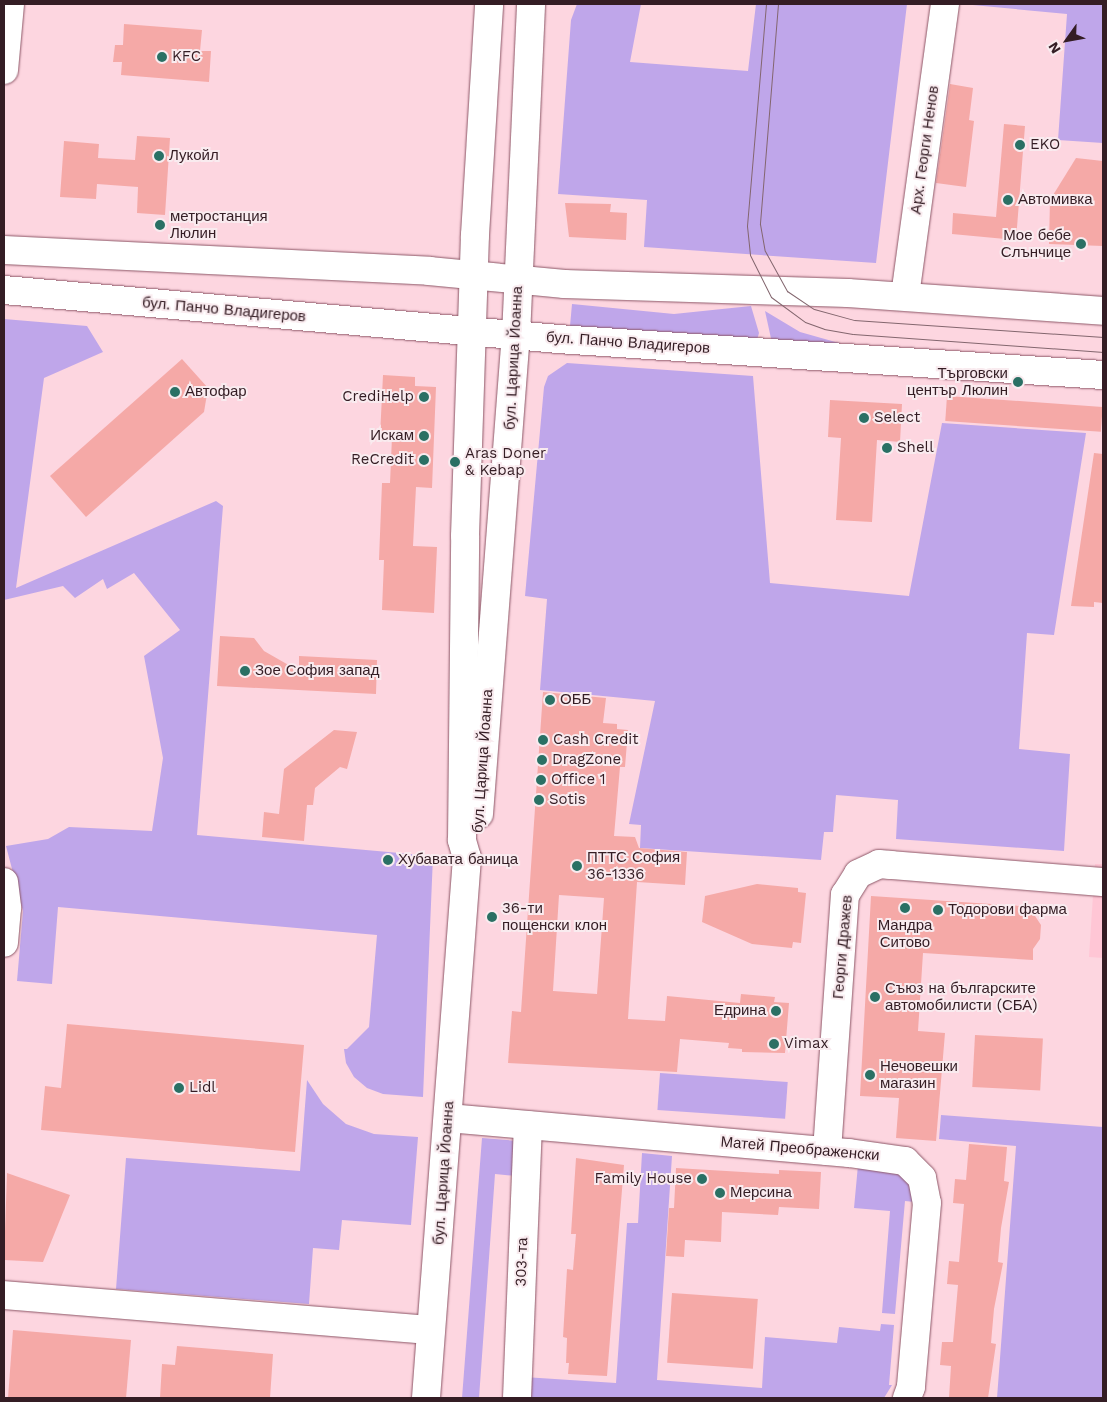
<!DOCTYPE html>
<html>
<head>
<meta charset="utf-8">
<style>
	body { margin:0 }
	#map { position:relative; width:1107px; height:1402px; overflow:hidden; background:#fdd6e0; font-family:"Work Sans",sans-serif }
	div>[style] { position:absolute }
	.built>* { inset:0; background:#ffc6d5 }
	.green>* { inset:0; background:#bfa6ea; transform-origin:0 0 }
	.building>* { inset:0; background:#f5a9a7; transform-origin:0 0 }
	.roads { filter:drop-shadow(0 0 1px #8d5767) drop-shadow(0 0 1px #8d5767) }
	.minor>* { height:28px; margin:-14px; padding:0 14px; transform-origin:14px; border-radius:14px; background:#fff }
	.major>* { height:28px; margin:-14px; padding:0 14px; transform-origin:14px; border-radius:14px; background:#fff }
	.tram>* { height:1px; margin:-0.5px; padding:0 0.5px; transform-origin:0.5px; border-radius:0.5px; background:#83666e }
	.dots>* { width:14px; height:14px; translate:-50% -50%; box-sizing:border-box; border:2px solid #f9ebef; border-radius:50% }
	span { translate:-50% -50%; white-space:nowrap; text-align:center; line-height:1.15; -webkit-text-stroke:4px #f9ebef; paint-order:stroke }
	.poi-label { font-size:15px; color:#341d24 }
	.left { translate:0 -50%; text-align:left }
	.right { translate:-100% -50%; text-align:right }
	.street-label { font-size:15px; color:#341d24 }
	.frame { position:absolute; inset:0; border:5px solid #341d24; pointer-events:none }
	.north { position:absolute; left:1042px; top:15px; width:50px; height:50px; -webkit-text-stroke:4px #f9ebef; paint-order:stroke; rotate:238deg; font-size:14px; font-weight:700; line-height:20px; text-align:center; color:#341d24 }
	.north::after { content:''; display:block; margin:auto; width:18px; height:22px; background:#341d24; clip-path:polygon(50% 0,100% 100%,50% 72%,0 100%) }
</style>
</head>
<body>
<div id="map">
	<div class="built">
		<i style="clip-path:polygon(1095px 864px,1103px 864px,1103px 958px,1089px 957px)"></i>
	</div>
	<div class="green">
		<i style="clip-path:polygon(577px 4px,641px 4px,630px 62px,748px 71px,756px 4px,907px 4px,876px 263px,644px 247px,647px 200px,558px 194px,571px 20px)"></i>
		<i style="clip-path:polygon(962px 4px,1103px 4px,1103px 143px,1058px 140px,1067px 14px)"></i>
		<i style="clip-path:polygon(572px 304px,674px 314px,751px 306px,759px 333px,757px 340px,570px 326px)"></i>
		<i style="clip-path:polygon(765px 311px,800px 332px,839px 343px,838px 347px,772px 343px)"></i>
		<i style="clip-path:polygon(4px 319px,87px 326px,103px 352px,44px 378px,16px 588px,216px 501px,223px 506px,197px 835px,433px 856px,423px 1097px,383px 1094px,367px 1088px,354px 1077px,346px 1063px,344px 1049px,347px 1049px,369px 1027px,377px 935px,58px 907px,52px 984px,17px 981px,23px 911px,6px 846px,48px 839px,69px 827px,152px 831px,163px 758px,144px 656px,180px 630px,134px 573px,107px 589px,103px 579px,75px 598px,63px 586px,4px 600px)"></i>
		<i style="clip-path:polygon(567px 363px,753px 376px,770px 583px,909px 596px,942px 423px,1086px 433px,1054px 635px,1027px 633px,1019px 749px,1070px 754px,1064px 851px,896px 839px,898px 800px,836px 795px,833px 832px,824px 832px,821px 860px,640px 848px,641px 825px,629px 824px,655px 701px,540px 690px,547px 599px,525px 596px,544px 387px,548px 376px)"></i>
		<i style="left:660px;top:1073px;width:128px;height:37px;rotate:4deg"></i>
		<i style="clip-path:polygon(307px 1080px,323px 1104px,346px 1124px,374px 1134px,418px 1137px,411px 1225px,342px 1220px,339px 1250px,313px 1248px,309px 1304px,116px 1289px,126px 1158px,300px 1171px)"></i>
		<i style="clip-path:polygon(941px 1115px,1103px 1127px,1103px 1398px,997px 1398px,1016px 1146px,939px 1139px)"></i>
		<i style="clip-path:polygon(482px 1138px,518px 1141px,516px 1176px,495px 1174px,479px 1398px,462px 1398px)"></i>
		<i style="clip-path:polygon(642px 1153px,672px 1156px,657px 1380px,762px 1388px,765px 1337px,837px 1343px,839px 1327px,880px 1331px,881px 1324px,894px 1325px,889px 1385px,892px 1385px,884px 1398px,523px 1398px,524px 1377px,616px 1383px,627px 1223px,638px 1223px)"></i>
		<i style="clip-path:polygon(858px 1165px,890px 1168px,907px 1177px,915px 1202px,905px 1201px,895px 1314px,882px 1313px,890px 1211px,854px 1208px)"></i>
	</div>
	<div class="building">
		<i style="clip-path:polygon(124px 24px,202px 30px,200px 51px,211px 51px,209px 82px,121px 75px,122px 62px,113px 62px,115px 45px,123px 45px)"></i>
		<i style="clip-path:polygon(950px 84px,973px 88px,969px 120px,974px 121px,966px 187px,936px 183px)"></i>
		<i style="clip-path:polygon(1004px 124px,1025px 126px,1016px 240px,952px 234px,953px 213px,996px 217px)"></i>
		<i style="clip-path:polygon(137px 136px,170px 138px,165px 215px,137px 213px,138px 187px,97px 184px,96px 199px,60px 197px,64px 141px,99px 144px,98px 158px,135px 160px)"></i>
		<i style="clip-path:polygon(1076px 158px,1103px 161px,1103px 246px,1049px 244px,1050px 200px)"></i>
		<i style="clip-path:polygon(565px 203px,611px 204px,610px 212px,627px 213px,626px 240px,569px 237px)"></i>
		<i style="clip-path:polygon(182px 359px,208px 388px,204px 412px,86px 517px,50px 476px)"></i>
		<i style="clip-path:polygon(383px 375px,415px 377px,415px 386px,436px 387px,432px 488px,416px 487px,413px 546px,437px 547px,434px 613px,382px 610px,384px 560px,379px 560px,382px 483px,390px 483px,392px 437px,380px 436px)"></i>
		<i style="left:947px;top:396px;width:156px;height:25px;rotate:4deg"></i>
		<i style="clip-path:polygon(830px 400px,902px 404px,900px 442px,877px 440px,872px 522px,836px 520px,841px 438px,828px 437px)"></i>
		<i style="clip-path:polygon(1094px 453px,1103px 454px,1103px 603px,1094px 602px,1094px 607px,1071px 606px)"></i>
		<i style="clip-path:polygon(220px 636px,254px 638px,264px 651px,299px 671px,299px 656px,377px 660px,376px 694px,217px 686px)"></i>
		<i style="clip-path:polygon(evenodd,543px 692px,606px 698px,603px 723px,617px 724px,617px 729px,628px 730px,625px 767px,620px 767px,614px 836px,635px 837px,639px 848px,687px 852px,685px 885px,637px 882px,628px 1019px,665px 1021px,667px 996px,740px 1003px,741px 994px,775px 997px,774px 1002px,789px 1003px,785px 1053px,742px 1052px,742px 1049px,728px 1048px,729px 1043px,680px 1039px,677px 1072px,508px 1063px,512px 1011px,521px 1012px,543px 692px,559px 895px,604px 898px,597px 994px,553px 991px,559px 895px)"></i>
		<i style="clip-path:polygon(334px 730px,357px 732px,347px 769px,340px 767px,315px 788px,313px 805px,307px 805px,304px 841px,262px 837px,264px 812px,279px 814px,284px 769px)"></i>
		<i style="clip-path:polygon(757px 884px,798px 888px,798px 892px,806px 893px,801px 943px,793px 942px,792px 948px,752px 944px,702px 922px,705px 896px)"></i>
		<i style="clip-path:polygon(871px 896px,1036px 907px,1035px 916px,1041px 925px,1040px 939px,1033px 949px,1033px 960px,923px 953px,918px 1031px,945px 1033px,936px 1141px,896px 1138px,899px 1098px,860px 1096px)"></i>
		<i style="clip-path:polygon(67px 1024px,304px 1045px,295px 1152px,41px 1130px,45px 1086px,61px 1088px)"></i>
		<i style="left:975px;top:1035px;width:68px;height:52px;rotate:3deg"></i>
		<i style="clip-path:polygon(969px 1144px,1007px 1147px,1004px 1181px,1009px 1182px,1001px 1228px,998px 1262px,1003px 1263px,994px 1309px,991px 1343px,996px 1344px,988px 1398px,949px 1398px,951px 1366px,940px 1365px,942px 1342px,953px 1342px,958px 1285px,947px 1284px,949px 1261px,959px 1262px,964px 1204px,953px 1203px,955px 1179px,966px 1180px)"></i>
		<i style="clip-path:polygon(576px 1158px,624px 1165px,607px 1376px,568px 1374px,569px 1363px,566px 1363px,567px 1338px,563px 1337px,567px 1269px,573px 1270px,576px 1234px,571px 1234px)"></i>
		<i style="clip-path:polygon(676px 1168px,779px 1174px,779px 1170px,821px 1172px,819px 1209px,779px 1207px,778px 1215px,722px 1212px,721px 1242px,685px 1240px,684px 1257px,666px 1256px,669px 1208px,674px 1208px)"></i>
		<i style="clip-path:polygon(7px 1173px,70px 1195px,43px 1262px,4px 1260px)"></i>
		<i style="left:672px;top:1293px;width:86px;height:70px;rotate:4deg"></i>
		<i style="clip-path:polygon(13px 1330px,131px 1340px,126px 1398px,8px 1398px)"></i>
		<i style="clip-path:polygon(177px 1346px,273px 1354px,270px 1398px,160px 1398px,162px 1364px,175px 1365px)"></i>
	</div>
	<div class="roads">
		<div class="minor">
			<i style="left:4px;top:70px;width:66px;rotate:-84.8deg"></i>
			<i style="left:905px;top:296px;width:295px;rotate:-82.2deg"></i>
			<i style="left:4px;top:882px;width:26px;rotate:83deg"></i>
			<i style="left:7px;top:908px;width:35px;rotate:95deg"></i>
			<i style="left:448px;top:1118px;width:403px;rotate:5deg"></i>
			<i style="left:849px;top:1153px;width:57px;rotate:8.1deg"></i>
			<i style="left:905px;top:1161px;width:24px;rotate:45deg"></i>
			<i style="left:922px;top:1178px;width:25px;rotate:79deg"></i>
			<i style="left:927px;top:1203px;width:185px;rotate:95deg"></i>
			<i style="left:911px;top:1387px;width:12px;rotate:110deg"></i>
			<i style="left:827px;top:1151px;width:257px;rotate:-86deg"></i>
			<i style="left:845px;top:895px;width:25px;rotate:-58deg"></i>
			<i style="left:858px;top:874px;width:23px;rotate:-25deg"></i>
			<i style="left:879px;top:864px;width:12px;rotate:5deg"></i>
			<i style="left:891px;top:865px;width:213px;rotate:4.6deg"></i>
			<i style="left:4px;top:1295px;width:428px;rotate:4.7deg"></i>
			<i style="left:517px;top:1398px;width:273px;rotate:-87.7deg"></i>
		</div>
		<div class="major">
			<i style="left:4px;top:250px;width:426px;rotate:2.8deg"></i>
			<i style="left:429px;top:271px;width:136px;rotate:5.5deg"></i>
			<i style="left:564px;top:284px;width:284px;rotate:1.8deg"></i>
			<i style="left:848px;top:293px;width:256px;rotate:4deg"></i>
			<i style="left:4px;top:290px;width:556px;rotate:5.05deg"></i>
			<i style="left:558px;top:339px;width:546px;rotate:3.78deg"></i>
			<i style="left:479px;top:814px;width:479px;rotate:-85.6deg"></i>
			<i style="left:516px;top:336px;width:332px;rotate:-87.4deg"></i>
			<i style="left:426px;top:1398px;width:542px;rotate:-85.66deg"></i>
			<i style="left:467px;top:858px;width:19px;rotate:-106deg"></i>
			<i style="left:462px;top:840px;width:304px;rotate:-89.4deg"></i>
			<i style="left:465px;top:536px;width:301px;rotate:-88.1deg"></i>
			<i style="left:475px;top:235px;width:231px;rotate:-86.5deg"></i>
		</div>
	</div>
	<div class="tram">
		<i style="left:766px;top:4px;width:223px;rotate:94.9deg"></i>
		<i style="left:747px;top:226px;width:29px;rotate:84deg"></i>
		<i style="left:750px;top:255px;width:47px;rotate:63.4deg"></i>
		<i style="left:771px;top:297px;width:42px;rotate:36.3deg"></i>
		<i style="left:805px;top:322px;width:20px;rotate:20deg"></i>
		<i style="left:824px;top:329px;width:29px;rotate:10deg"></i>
		<i style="left:853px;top:334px;width:251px;rotate:4.1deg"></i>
		<i style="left:778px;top:4px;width:221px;rotate:94.7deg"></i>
		<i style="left:760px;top:224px;width:27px;rotate:80deg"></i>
		<i style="left:765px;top:251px;width:46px;rotate:61.2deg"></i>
		<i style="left:787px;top:291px;width:32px;rotate:34deg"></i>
		<i style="left:814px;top:309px;width:41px;rotate:15.4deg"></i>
		<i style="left:854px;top:320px;width:250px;rotate:3.9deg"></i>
	</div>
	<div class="dots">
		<i style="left:162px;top:57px;background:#2a7064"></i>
		<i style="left:1020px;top:145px;background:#2a7064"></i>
		<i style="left:159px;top:156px;background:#2a7064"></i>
		<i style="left:1008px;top:200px;background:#2a7064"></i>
		<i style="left:160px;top:225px;background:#2a7064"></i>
		<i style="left:1081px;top:244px;background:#2a7064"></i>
		<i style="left:1018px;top:382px;background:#2a7064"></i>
		<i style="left:175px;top:392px;background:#2a7064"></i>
		<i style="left:424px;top:397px;background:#2a7064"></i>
		<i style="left:864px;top:418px;background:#2a7064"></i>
		<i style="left:424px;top:436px;background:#2a7064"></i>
		<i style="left:887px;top:448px;background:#2a7064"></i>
		<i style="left:424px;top:460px;background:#2a7064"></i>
		<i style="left:455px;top:462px;background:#2a7064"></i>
		<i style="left:245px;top:671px;background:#2a7064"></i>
		<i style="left:550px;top:700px;background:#2a7064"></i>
		<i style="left:543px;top:740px;background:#2a7064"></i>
		<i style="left:542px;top:760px;background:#2a7064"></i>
		<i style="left:541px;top:780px;background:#2a7064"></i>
		<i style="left:539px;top:800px;background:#2a7064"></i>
		<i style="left:388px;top:860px;background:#2a7064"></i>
		<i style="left:577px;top:866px;background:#2a7064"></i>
		<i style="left:905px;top:908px;background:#2a7064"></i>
		<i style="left:938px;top:910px;background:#2a7064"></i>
		<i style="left:492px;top:917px;background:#2a7064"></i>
		<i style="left:875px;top:997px;background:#2a7064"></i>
		<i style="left:776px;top:1011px;background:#2a7064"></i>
		<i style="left:774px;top:1044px;background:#2a7064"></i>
		<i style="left:870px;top:1075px;background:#2a7064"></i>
		<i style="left:179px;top:1088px;background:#2a7064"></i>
		<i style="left:702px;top:1179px;background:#2a7064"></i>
		<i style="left:720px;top:1193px;background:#2a7064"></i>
	</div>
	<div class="poi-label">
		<span class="left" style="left:172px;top:57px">KFC</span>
		<span class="left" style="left:1030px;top:145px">EKO</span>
		<span class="left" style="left:169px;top:156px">Лукойл</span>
		<span class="left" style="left:1018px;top:200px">Автомивка</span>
		<span class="left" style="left:170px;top:225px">метростанция<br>Люлин</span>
		<span class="right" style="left:1071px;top:244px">Мое бебе<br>Слънчице</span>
		<span class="right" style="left:1008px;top:382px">Търговски<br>център Люлин</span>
		<span class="left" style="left:185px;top:392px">Автофар</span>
		<span class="right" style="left:414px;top:397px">CrediHelp</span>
		<span class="left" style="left:874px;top:418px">Select</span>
		<span class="right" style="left:414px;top:436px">Искам</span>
		<span class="left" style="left:897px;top:448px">Shell</span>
		<span class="left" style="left:465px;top:462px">Aras Doner<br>&amp; Kebap</span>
		<span class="right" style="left:414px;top:460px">ReCredit</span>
		<span class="left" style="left:255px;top:671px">Зое София запад</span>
		<span class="left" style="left:560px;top:700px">ОББ</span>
		<span class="left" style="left:553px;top:740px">Cash Credit</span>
		<span class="left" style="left:552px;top:760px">DragZone</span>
		<span class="left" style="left:551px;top:780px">Office 1</span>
		<span class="left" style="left:549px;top:800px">Sotis</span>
		<span class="left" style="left:587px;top:866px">ПТТС София<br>36-1336</span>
		<span class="left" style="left:398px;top:860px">Хубавата баница</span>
		<span class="left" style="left:502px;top:917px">36-ти<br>пощенски клон</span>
		<span class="left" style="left:948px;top:910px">Тодорови фарма</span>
		<span style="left:905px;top:934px">Мандра<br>Ситово</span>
		<span class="left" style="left:885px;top:997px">Съюз на българските<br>автомобилисти (СБА)</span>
		<span class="right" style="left:766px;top:1011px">Едрина</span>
		<span class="left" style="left:784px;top:1044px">Vimax</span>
		<span class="left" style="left:880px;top:1075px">Нечовешки<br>магазин</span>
		<span class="left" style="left:189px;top:1088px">Lidl</span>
		<span class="right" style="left:692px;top:1179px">Family House</span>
		<span class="left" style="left:730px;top:1193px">Мерсина</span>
	</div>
	<div class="street-label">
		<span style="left:925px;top:150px;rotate:-82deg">Арх. Георги Ненов</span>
		<span style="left:224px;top:310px;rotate:5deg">бул. Панчо Владигеров</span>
		<span style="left:628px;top:343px;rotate:4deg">бул. Панчо Владигеров</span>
		<span style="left:514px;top:358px;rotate:-87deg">бул. Царица Йоанна</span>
		<span style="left:483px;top:761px;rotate:-86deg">бул. Царица Йоанна</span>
		<span style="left:843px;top:947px;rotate:-85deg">Георги Дражев</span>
		<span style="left:800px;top:1149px;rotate:5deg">Матей Преображенски</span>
		<span style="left:444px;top:1173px;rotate:-86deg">бул. Царица Йоанна</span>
		<span style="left:522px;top:1262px;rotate:-88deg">303-та</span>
	</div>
	<div class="frame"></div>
	<div class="north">N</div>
</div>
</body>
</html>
